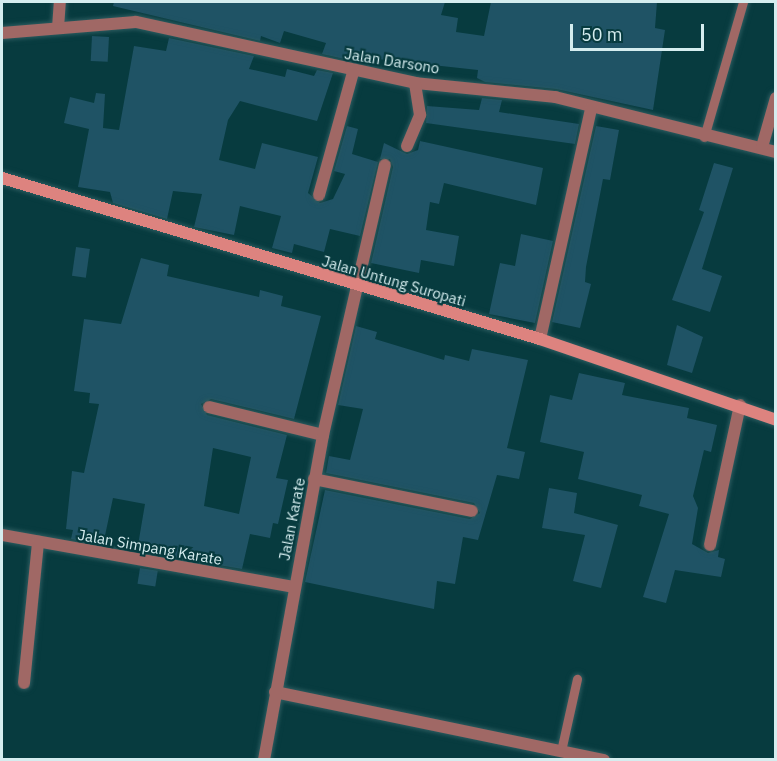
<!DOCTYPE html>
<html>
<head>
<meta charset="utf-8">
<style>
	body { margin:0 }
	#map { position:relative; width:777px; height:761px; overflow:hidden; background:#073b3f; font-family:"IBM Plex Sans",sans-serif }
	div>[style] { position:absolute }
	.building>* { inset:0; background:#1f5365; transform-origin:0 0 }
	.roads { filter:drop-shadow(0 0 2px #2c5b5f) drop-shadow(0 0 2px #2c5b5f) }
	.service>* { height:9px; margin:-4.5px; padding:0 4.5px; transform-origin:4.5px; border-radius:4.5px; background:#a06865 }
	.minor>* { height:12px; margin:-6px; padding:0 6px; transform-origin:6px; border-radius:6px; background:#a06865 }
	.secondary>* { height:12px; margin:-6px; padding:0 6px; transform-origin:6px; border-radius:6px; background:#dd837f }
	span { translate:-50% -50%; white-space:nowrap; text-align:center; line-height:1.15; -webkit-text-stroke:4.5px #073b3f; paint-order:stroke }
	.street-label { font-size:15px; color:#d5edef }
	.frame { position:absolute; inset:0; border:3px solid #d5edef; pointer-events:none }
	.scale { position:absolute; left:570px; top:24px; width:134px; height:27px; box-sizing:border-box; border:3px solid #d5edef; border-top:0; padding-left:8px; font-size:18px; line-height:21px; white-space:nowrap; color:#d5edef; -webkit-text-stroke:4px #073b3f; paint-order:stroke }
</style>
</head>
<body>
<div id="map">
	<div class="building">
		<i style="clip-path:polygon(114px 2px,445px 2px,441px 15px,458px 18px,456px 32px,484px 36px,491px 2px,657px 2px,655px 28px,665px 30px,653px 110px,556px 89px,485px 82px,477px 78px,478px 70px,359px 57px,358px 62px,322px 54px,326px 43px,284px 31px,280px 43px,261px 36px,260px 41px,113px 6px)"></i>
		<i style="left:92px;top:36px;width:17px;height:25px;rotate:3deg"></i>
		<i style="clip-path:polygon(169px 38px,254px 56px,249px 69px,285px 77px,287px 69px,314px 76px,317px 70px,333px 73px,317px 121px,240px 101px,228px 120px,219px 160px,255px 169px,262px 143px,318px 157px,308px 193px,320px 203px,333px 199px,345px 174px,334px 171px,347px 126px,358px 129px,352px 154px,378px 162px,360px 236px,330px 229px,324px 252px,294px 244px,292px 253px,272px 248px,281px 216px,240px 206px,234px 235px,194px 227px,202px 194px,173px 191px,167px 219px,113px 203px,110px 192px,78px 187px,89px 129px,64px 123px,70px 97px,94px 103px,96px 93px,105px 94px,103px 128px,119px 130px,134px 46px,166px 51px)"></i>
		<i style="clip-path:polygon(482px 98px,502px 100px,499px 112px,579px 124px,575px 144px,426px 123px,427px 106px,479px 110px)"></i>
		<i style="clip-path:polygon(596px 126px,619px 130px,610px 180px,603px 179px,586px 267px,585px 282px,591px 284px,580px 328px,552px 322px)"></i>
		<i style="clip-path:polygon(420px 141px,543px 168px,536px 205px,444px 183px,439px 204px,430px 202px,426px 230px,459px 236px,454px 266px,421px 260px,419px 273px,371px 263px,393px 167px,390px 159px,380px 159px,384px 143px,407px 154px,418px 150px)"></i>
		<i style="clip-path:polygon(714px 163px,733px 168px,702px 269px,722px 276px,710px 312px,672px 300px,704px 212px,699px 210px)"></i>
		<i style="clip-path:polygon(521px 234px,553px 241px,535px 323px,489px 314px,500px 263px,515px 266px)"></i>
		<i style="left:76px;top:247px;width:14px;height:29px;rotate:8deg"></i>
		<i style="clip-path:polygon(evenodd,141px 258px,169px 265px,167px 276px,259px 297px,260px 290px,283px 296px,281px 306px,321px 316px,294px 419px,211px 399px,201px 404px,207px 415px,287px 435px,276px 478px,288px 480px,278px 524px,273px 523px,270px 538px,250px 534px,242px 569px,137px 551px,145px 504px,113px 498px,103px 545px,71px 539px,73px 530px,66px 529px,72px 471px,84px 473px,99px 404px,89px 403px,90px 393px,74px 391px,84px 319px,121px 324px,141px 258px,213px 448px,251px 457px,239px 514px,204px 506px,213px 448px)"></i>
		<i style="clip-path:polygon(677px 325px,703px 337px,692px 373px,667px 365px)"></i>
		<i style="clip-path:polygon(356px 326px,377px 332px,375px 339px,444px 360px,445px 355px,469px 361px,472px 349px,528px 360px,507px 448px,525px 452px,519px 479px,497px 475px,478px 540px,463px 537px,455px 584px,437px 581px,434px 609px,305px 582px,325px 490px,470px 519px,480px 513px,474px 503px,326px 473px,329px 456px,350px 460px,363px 409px,338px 405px)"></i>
		<i style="clip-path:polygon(579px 373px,625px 383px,622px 395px,689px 408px,687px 418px,717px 425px,711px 452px,704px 450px,693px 496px,698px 508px,692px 544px,708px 553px,719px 550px,718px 557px,725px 559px,721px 577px,675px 570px,666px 603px,643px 597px,669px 514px,639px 506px,642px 495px,578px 479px,584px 452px,540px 442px,550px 395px,572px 400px)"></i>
		<i style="clip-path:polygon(549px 488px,577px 493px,574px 513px,618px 525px,601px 588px,573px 581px,585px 535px,542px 528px)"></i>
		<i style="left:140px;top:568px;width:18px;height:16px;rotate:9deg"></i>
	</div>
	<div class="roads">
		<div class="service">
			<i style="left:704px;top:137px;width:141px;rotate:-73.9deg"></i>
			<i style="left:561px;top:751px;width:74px;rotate:-77.5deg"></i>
		</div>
		<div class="minor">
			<i style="left:58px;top:28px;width:26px;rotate:-86deg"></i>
			<i style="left:2px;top:33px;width:134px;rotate:-4.7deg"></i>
			<i style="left:136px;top:22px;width:286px;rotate:12.3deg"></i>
			<i style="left:415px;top:83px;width:141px;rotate:5.7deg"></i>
			<i style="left:555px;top:97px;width:228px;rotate:14deg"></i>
			<i style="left:407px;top:146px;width:34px;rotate:-67deg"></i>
			<i style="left:420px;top:115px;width:32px;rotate:-99deg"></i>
			<i style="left:762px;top:147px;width:51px;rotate:-74.1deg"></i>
			<i style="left:319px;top:195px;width:128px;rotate:-74.5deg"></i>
			<i style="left:540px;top:339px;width:236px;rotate:-77.5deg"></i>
			<i style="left:209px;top:407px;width:117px;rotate:13.8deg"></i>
			<i style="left:314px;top:479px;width:161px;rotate:11.4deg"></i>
			<i style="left:2px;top:535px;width:297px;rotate:10.1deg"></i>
			<i style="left:710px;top:545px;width:143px;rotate:-77.9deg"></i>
			<i style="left:24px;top:683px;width:142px;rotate:-84.3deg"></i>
			<i style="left:275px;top:692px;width:336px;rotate:11.7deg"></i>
			<i style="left:264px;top:760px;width:330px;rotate:-79.7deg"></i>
			<i style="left:323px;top:435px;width:277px;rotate:-77.1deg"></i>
		</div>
		<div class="secondary">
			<i style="left:2px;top:178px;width:562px;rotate:16.66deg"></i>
			<i style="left:540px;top:339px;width:250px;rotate:18.9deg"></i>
		</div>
	</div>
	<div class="street-label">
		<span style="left:392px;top:61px;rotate:9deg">Jalan Darsono</span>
		<span style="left:394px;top:281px;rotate:16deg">Jalan Untung Suropati</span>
		<span style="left:292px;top:519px;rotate:-79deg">Jalan Karate</span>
		<span style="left:150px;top:547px;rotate:10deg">Jalan Simpang Karate</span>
	</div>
	<div class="frame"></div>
	<div class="scale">50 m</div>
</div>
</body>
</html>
